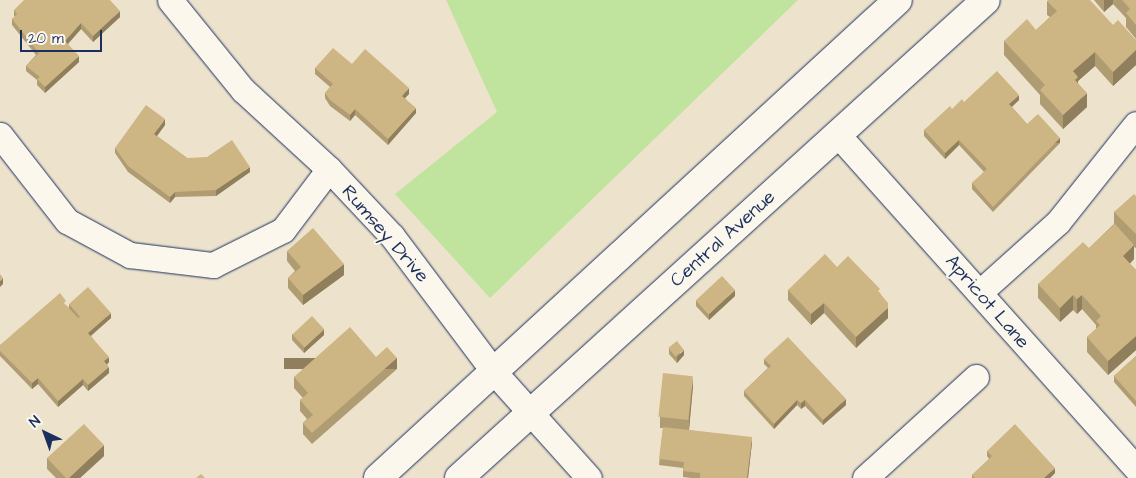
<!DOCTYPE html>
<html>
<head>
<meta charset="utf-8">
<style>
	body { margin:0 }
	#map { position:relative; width:1136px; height:478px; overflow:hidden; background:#ede3cd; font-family:"Architects Daughter",sans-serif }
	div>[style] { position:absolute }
	.green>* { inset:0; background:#c0e39d }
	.roads { filter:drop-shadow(0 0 1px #1b2f5e) drop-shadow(0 0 1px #1b2f5e) }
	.minor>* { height:25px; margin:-12.5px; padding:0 12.5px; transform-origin:12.5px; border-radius:12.5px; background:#fbf7ec }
	.primary>* { height:28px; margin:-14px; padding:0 14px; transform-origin:14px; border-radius:14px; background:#fbf7ec }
	.wall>* { inset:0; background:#b09c72 }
	.shaded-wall>* { inset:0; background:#907f5c; transform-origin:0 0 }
	.building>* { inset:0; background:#cdb584; transform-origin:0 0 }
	span { translate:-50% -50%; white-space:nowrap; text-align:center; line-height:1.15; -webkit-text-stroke:4px #fbf7ec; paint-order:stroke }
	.street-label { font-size:19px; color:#1b2f5e }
	.north { position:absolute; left:20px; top:408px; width:50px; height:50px; -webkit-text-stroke:4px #fbf7ec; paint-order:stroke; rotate:318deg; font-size:14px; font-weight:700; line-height:20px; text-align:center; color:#1b2f5e }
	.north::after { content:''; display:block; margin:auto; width:18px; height:22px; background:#1b2f5e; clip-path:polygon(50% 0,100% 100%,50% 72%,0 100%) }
	.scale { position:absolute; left:20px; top:30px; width:82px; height:22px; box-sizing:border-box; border:2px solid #1b2f5e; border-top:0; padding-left:6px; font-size:15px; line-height:18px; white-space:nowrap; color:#1b2f5e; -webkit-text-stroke:4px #fbf7ec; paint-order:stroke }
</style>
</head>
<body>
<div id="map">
	<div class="green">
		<i style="clip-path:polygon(446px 0,798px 0,490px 298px,395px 194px,497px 112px)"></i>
	</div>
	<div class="roads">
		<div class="minor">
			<i style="left:170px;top:0;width:116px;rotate:51deg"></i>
			<i style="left:243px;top:90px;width:117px;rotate:42.6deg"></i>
			<i style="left:329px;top:169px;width:92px;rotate:46.8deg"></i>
			<i style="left:392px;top:236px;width:170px;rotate:53.1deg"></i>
			<i style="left:494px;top:372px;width:142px;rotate:48.1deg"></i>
			<i style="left:0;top:135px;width:109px;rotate:52.1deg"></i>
			<i style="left:67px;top:221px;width:72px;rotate:28.4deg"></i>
			<i style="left:130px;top:255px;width:84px;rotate:6.9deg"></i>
			<i style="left:213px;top:265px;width:78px;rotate:-26.6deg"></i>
			<i style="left:283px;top:230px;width:76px;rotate:-53deg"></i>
			<i style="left:838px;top:135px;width:447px;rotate:48.2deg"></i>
			<i style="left:980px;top:292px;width:105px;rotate:-41.9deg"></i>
			<i style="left:1058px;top:222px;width:125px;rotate:-51.5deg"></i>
			<i style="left:865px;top:478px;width:150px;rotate:-42.3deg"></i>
		</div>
		<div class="primary">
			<i style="left:378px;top:478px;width:706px;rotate:-42.59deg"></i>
			<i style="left:459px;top:478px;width:711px;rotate:-42.21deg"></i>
		</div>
	</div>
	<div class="wall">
		<i style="clip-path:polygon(1094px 0,1136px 0,1136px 39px,1126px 27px,1126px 18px,1113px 4px,1104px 12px)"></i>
		<i style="clip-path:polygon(1047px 1px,1113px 25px,1136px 40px,1136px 65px,1113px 86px,1095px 66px,1078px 81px,1078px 83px,1087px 107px,1063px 129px,1040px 104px,1040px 95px,1004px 55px,1004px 41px,1036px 30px,1050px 17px,1047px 15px)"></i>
		<i style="clip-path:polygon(14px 10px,120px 17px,93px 42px,81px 29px,68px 44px,79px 62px,45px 93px,37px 85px,37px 80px,26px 71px,26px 66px,36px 55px,12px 25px,12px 19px,15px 17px,14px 16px)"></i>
		<i style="clip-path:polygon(352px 64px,409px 94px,405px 98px,416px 113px,388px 145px,355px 115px,350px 121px,330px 106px,325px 98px,325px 93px,330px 87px,315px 74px,315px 68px)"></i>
		<i style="clip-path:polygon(1019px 100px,1012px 107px,1027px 124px,1060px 143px,993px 212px,972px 189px,972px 183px,984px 172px,959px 145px,945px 159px,924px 136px,924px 130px,964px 102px)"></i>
		<i style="clip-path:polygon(165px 125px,157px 136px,187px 158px,250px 172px,216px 196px,175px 197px,170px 203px,128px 172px,115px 153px,115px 148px)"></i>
		<i style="clip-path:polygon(1136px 196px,1136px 248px,1134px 247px,1134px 259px,1130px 264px,1136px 270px,1136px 350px,1108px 375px,1087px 352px,1087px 337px,1096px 329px,1096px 325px,1082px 309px,1077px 314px,1073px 310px,1060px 322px,1038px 298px,1038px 284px,1089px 248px,1114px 224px,1114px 212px)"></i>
		<i style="clip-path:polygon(287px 251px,344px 275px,303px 305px,288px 288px,288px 278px,295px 271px,287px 261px)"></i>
		<i style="clip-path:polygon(837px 267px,880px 293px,888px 314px,888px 318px,856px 348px,824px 313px,811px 325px,788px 300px,788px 290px)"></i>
		<i style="clip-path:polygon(735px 296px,709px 320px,696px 306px,696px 301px)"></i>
		<i style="clip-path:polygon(69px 304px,111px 318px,91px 336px,109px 362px,107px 365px,109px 373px,88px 391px,83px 385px,58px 407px,38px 384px,32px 389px,0 356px,0 345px,66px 305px,69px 308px)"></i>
		<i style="clip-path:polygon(292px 334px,324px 335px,304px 353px,292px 340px)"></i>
		<i style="clip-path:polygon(669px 348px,684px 355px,677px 363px,669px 354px)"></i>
		<i style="clip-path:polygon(1136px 356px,1136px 407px,1114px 382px,1114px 376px)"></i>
		<i style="clip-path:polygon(376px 357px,397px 369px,312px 444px,303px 434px,303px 423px,307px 419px,300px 411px,300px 400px,303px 398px,294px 388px,294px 377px)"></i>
		<i style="clip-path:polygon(764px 359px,846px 405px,823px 425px,805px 406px,801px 409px,797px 405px,774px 429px,744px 396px,744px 391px,768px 368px,764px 364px)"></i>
		<i style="clip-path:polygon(693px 386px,689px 430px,752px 442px,748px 478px,691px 478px,683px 477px,683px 468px,659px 465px,663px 428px,660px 428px,660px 417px)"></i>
		<i style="clip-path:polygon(987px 451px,1055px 473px,1050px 478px,972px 478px,972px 475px,989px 459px,987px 456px)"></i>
		<i style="clip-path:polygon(104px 456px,80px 478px,56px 478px,47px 469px,47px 458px)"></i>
	</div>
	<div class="shaded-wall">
		<i style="clip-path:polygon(1104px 0,1113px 0,1113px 4px,1104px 12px)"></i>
		<i style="clip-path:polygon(120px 11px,120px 17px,93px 42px,93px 36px)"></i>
		<i style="clip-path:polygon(81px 23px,81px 29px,65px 47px,65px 41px)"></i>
		<i style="clip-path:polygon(1136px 50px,1136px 65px,1113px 86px,1113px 72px)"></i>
		<i style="clip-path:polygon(1095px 52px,1095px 66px,1078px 81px,1078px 91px,1073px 71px)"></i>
		<i style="clip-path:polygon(79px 56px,79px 62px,45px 93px,45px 87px)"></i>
		<i style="clip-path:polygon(409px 88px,409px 94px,402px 101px,402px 96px)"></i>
		<i style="clip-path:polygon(1087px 93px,1087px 107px,1063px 129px,1063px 115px)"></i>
		<i style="clip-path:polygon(1019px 95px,1019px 100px,1009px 109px,1009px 104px)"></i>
		<i style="clip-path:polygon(416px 108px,416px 113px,388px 145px,388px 139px)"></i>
		<i style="clip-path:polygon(355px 109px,355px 115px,350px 121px,350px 115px)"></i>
		<i style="clip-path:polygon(165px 119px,165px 125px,154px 140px,154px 134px)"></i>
		<i style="left:1060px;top:138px;width:5px;height:96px;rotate:90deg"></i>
		<i style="clip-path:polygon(959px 140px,959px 145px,945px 159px,945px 153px)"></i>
		<i style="clip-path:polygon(250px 167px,250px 172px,216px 196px,216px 190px)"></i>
		<i style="clip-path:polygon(175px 192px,175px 197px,170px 203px,170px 197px)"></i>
		<i style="clip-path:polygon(1134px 245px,1134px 259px,1123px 270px,1123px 256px)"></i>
		<i style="clip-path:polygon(344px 264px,344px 275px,303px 305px,303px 295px)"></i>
		<i style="clip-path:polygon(3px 278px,3px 284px,0 287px,0 281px)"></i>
		<i style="clip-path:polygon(735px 290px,735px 296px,709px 320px,709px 314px)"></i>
		<i style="clip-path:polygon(1073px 295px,1073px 310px,1060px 322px,1060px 308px)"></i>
		<i style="clip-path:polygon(1082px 295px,1082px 309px,1077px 314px,1077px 299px)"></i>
		<i style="clip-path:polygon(824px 303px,824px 313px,811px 325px,811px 314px)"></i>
		<i style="clip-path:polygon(888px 303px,888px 318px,856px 348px,856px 337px)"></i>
		<i style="clip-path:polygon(111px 313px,111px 318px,88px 338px,88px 333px)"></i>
		<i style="clip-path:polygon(324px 329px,324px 335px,304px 353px,304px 348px)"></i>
		<i style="clip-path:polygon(1136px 336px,1136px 350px,1108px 375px,1108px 361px)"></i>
		<i style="clip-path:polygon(684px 350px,684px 355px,677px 363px,677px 357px)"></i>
		<i style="clip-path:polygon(109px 357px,109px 362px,104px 367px,104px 361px)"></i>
		<i style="left:397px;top:358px;width:11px;height:113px;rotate:90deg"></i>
		<i style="clip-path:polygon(109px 367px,109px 373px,88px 391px,88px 385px)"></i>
		<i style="clip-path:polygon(693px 376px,693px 386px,689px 430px,689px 420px)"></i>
		<i style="clip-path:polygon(38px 378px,38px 384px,32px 389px,32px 383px)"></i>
		<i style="clip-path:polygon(83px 379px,83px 385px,58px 407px,58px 401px)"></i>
		<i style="clip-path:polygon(846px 399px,846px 405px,823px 425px,823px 420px)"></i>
		<i style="clip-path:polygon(797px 400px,797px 405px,774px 429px,774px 424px)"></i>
		<i style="clip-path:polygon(805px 400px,805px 406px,801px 409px,801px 403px)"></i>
		<i style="clip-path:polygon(752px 437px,752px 442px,748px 478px,747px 478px)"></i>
		<i style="clip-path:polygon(104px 445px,104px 456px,80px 478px,69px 478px)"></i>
		<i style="clip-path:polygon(1055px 468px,1055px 473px,1050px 478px,1044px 478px)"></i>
	</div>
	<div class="building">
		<i style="clip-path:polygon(24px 0,110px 0,120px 11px,93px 36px,81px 23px,65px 41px,79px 56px,45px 87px,37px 79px,40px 77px,26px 66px,39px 53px,12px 19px,17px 14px,14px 10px)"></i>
		<i style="clip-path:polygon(1048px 0,1090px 0,1113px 25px,1118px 20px,1136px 40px,1136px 50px,1113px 72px,1095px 52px,1073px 71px,1078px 77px,1075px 80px,1087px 93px,1063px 115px,1040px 90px,1045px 85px,1004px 41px,1027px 19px,1036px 30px,1057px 11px,1047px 1px)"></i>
		<i style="clip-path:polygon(1122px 0,1136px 0,1136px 25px,1126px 13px,1130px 9px)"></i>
		<i style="clip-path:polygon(333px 48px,352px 64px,365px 49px,409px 88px,402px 96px,416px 108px,388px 139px,355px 109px,350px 115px,330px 100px,325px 93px,333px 84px,315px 68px)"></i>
		<i style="clip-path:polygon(997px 71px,1019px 95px,1009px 104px,1027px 124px,1038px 114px,1060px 138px,993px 207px,972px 183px,987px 169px,959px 140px,945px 153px,924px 130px,950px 106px,952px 109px,962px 99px,964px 102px)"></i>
		<i style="clip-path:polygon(146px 105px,165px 119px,154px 134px,187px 158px,207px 157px,232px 140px,250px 167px,216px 190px,175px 192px,170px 197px,128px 166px,115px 148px)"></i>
		<i style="clip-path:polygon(1134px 194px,1136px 196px,1136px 234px,1114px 212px)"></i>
		<i style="clip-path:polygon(1115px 224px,1134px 245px,1123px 256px,1136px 270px,1136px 336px,1108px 361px,1087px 337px,1100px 325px,1096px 321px,1101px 316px,1082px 295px,1077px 299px,1073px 295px,1060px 308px,1038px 284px,1083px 242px,1089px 248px)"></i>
		<i style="clip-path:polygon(313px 228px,344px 264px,303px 295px,288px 278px,301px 267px,287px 251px)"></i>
		<i style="clip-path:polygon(825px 254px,837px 267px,848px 256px,880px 289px,878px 291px,888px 303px,888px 308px,856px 337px,824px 303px,811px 314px,788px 290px)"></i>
		<i style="clip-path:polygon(0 274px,3px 278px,0 281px)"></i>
		<i style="left:722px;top:276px;width:19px;height:36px;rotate:47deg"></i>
		<i style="clip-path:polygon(88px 287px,111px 313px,88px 333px,109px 357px,104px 361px,109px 367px,88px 385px,83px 379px,58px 401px,38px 378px,32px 383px,0 351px,0 345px,60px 293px,66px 301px,64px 303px,78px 318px,80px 317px,69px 304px)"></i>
		<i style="left:312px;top:316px;width:18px;height:27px;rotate:47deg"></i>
		<i style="clip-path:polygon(350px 327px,376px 357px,387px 347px,397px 358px,312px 433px,303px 423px,313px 415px,300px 400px,308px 393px,294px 377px)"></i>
		<i style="clip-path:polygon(788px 337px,846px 399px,823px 420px,805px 400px,801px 403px,797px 400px,774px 424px,744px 391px,771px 366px,764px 359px)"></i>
		<i style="left:677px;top:341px;width:11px;height:11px;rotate:52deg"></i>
		<i style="clip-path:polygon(1136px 356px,1136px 401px,1114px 376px)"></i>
		<i style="left:663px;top:373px;width:30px;height:44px;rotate:6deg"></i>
		<i style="clip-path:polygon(84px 424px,104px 445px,69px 478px,66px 478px,47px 458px)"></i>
		<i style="clip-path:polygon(1015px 424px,1055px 468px,1044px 478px,975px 478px,972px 475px,992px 456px,987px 451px)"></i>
		<i style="clip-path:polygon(663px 427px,752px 437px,747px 478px,700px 478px,700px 473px,683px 471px,684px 462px,659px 459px)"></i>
		<i style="clip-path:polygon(201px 474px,205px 478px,196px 478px)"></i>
	</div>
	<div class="street-label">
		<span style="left:385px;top:234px;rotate:49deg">Rumsey Drive</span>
		<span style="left:723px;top:239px;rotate:-42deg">Central Avenue</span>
		<span style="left:987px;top:302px;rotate:49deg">Apricot Lane</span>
	</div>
	<div class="north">N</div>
	<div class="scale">20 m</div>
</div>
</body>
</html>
